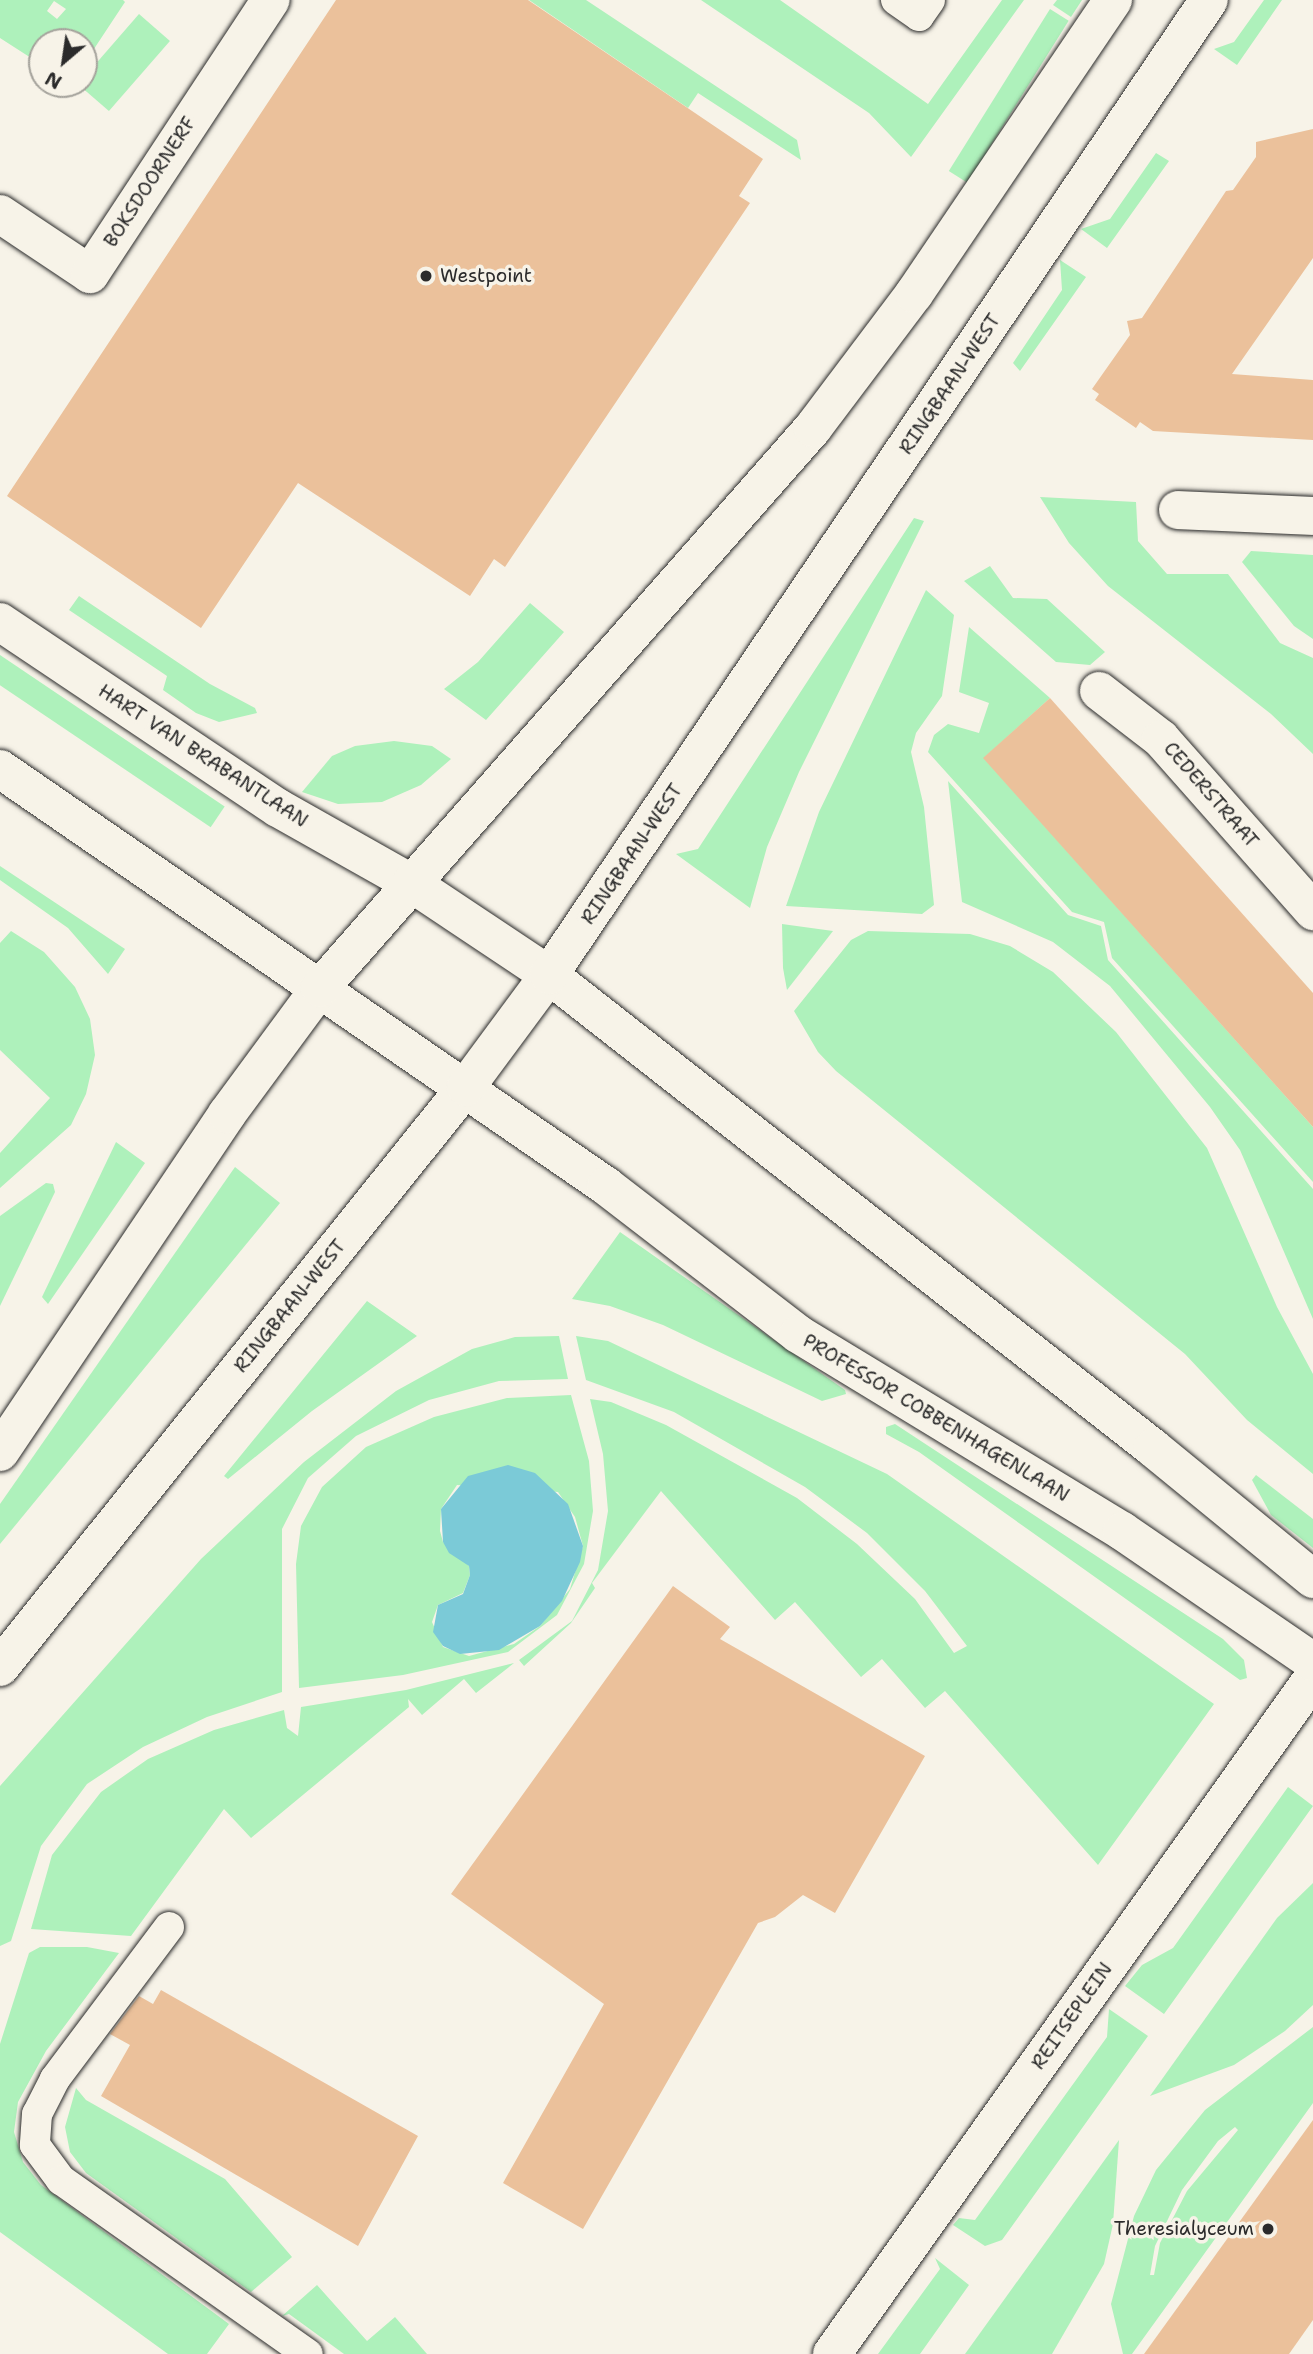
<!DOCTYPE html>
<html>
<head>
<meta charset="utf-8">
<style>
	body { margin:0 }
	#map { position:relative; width:1313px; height:2354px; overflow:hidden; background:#f7f3e8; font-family:"Shantell Sans",sans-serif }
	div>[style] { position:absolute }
	.green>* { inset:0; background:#aef1bb; transform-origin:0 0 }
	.water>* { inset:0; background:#7bcad7 }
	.building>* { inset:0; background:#ebc19b }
	.roads { filter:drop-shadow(0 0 2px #2b2b2b) drop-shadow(0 0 2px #2b2b2b) }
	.service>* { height:30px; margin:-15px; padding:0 15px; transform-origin:15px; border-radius:15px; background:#f7f3e8 }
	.minor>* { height:38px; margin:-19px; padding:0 19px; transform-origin:19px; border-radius:19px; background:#f7f3e8 }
	.tertiary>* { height:38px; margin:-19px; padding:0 19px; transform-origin:19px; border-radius:19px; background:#f7f3e8 }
	.secondary>* { height:38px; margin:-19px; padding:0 19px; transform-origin:19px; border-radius:19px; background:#f7f3e8 }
	.dots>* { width:19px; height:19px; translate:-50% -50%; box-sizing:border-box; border:4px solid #f7f3e8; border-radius:50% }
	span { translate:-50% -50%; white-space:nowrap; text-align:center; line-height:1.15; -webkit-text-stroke:7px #f7f3e8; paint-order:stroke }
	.street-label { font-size:19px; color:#2b2b2b }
	.poi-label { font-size:19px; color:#2b2b2b }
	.left { translate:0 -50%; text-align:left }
	.right { translate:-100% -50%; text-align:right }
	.north { position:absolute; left:28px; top:28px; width:70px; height:70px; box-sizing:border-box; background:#f7f3e8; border:2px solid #a5a39c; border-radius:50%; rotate:209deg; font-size:19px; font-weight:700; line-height:28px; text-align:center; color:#2b2b2b }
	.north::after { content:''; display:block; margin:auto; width:24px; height:32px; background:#2b2b2b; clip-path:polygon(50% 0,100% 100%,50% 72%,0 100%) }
</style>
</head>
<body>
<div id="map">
	<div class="green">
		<i style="clip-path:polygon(evenodd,0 0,123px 0,125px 2px,84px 64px,84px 42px,42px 42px,42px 65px,0 38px,0 0,54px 1px,66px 9px,57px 19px,47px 11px,54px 1px)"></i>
		<i style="clip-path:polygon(529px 0,586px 0,797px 140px,801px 160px,698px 93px,688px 108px)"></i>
		<i style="clip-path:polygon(701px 0,780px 0,928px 104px,1002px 0,1024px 0,911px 157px,869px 113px)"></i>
		<i style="clip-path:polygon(1057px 0,1082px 0,1071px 17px,1053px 5px)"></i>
		<i style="clip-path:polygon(1264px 0,1282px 0,1237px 65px,1214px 49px,1234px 42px)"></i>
		<i style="left:1050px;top:9px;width:22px;height:191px;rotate:32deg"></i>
		<i style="left:139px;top:14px;width:41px;height:93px;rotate:41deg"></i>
		<i style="clip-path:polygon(1156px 153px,1169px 161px,1107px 248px,1081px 229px,1110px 219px)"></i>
		<i style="clip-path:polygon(1060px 260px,1086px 277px,1020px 371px,1013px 363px,1062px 290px)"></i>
		<i style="clip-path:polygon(1040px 497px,1136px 502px,1138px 541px,1167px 574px,1228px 574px,1280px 643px,1313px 658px,1313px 754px,1271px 714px,1108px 586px,1069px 543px)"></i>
		<i style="clip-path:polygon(914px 518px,924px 521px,799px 772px,767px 847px,750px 908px,676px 854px,698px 849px)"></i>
		<i style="clip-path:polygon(1251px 551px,1313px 555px,1313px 639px,1294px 626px,1242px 562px)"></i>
		<i style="clip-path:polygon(990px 566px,1013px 598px,1047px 599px,1105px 652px,1090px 665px,1056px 662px,964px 581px)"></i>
		<i style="clip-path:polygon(926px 590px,954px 615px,942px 696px,916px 733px,911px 752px,924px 807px,934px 905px,922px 914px,786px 906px,819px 812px)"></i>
		<i style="clip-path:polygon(79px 596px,210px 684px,255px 708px,257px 713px,219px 722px,196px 713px,163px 690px,167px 676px,69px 610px)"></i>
		<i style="clip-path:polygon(530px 603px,564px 632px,486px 720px,444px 689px,478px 662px)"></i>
		<i style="clip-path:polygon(969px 627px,1050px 698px,984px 758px,1313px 1127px,1313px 1182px,1112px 958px,1104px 922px,1072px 912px,928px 752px,934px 735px,948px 724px,979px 733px,989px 703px,959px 692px)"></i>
		<i style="left:0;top:655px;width:271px;height:25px;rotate:34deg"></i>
		<i style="clip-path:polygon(394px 741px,432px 746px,451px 759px,421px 785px,382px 802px,338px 804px,302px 792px,332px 756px,355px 746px)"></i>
		<i style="clip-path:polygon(948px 781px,1068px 915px,1101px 926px,1108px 960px,1313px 1189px,1313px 1319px,1240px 1150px,1210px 1107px,1110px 986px,1053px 942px,962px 902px)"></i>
		<i style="clip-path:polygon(0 866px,125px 949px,108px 974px,68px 928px,0 880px)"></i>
		<i style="clip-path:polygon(782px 924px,833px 931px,787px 990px,783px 968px)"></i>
		<i style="clip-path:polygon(11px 931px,44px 952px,75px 987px,90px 1019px,95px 1055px,86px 1094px,71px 1125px,0 1188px,0 1153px,50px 1098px,0 1050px,0 943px)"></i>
		<i style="clip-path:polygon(868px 931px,970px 934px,1010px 946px,1053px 972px,1116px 1032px,1207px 1148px,1277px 1307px,1313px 1374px,1313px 1474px,1247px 1420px,1185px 1354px,836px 1071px,818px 1052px,794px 1011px,851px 940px)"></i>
		<i style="clip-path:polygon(116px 1142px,145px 1163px,48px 1304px,42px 1297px)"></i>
		<i style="clip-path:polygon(235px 1167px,280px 1203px,0 1544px,0 1504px)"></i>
		<i style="clip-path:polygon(46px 1183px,53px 1184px,55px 1192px,0 1306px,0 1216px)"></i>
		<i style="clip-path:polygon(620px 1232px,845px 1390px,846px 1394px,822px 1401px,663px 1325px,610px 1306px,572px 1299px)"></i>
		<i style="clip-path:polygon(367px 1301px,417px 1336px,312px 1411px,228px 1479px,224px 1476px)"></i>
		<i style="clip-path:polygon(559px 1336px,568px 1379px,499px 1381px,429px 1400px,356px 1436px,308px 1478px,282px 1529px,282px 1692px,207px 1717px,143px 1747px,87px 1784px,41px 1846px,11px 1941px,0 1946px,0 1786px,201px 1559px,304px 1462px,396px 1391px,472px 1349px,515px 1337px)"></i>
		<i style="clip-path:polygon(576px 1336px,608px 1341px,887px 1474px,1214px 1704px,1098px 1865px,945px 1691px,925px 1708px,882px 1659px,861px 1677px,795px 1602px,775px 1620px,661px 1491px,592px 1583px,595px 1588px,571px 1623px,524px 1666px,519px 1660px,572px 1621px,598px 1570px,608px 1511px,603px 1454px,590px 1399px,611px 1402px,666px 1425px,797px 1498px,857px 1544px,915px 1599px,954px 1653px,967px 1646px,925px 1591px,867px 1533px,805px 1487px,674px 1412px,586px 1380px)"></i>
		<i style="clip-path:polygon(evenodd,571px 1395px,589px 1461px,593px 1511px,584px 1564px,557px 1615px,508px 1652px,403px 1675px,299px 1688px,296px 1564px,301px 1526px,322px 1487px,366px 1447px,434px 1417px,507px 1398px,571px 1395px,457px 1485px,558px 1492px,575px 1517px,583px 1546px,570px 1589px,540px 1626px,514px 1644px,469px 1656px,443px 1647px,432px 1622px,438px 1605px,463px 1593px,470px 1575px,469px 1566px,443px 1542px,440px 1531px,441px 1509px,457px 1485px)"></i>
		<i style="clip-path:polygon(895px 1424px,1223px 1639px,1244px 1660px,1247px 1678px,1240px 1680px,919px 1452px,886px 1434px,886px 1427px)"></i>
		<i style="clip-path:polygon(1256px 1475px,1313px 1519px,1313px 1548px,1271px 1515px,1252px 1480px)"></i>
		<i style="clip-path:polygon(514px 1663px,476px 1693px,464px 1679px,422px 1715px,408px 1699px,409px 1707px,251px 1838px,224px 1809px,131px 1936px,31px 1929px,52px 1855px,101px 1792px,148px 1759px,214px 1730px,284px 1710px,287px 1728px,298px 1736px,301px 1707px,406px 1690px)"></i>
		<i style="clip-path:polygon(1288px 1787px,1313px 1806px,1164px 2014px,1125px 1986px,1142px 1965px,1173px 1948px)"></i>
		<i style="clip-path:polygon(1313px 1883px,1313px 2005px,1285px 2031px,1234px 2065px,1150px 2096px,1277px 1918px)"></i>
		<i style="clip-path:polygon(40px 1947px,87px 1947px,119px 1953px,46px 2051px,18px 2102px,14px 2132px,23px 2162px,41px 2185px,229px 2324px,207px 2354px,168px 2354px,0 2232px,0 2044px,29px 1953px)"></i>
		<i style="clip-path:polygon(1109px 2009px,1148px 2036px,1002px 2240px,985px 2246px,953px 2225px,959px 2218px,975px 2220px,1107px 2037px)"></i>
		<i style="clip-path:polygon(evenodd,1313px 2027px,1313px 2103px,1132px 2354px,1123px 2354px,1111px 2304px,1134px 2216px,1156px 2170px,1205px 2110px,1313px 2027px,1235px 2127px,1238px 2130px,1187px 2191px,1160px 2243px,1154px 2275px,1150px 2275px,1155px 2246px,1182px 2190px,1218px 2141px,1235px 2127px)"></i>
		<i style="clip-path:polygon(76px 2088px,86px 2100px,225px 2179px,292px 2257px,251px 2292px,86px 2173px,70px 2152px,65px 2127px)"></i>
		<i style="clip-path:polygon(1119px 2140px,1113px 2224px,1104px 2264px,1052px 2354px,965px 2354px)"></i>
		<i style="clip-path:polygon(935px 2258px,969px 2285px,920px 2354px,878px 2354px,940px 2269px)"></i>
		<i style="clip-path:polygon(317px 2285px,367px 2341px,395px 2317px,427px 2354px,344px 2354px,289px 2314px,282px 2316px)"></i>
	</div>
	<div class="water">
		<i style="clip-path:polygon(508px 1465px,535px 1473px,568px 1504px,583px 1546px,580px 1562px,562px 1601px,540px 1626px,499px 1650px,460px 1654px,443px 1646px,433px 1632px,438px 1605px,463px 1594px,470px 1575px,469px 1566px,449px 1553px,443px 1542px,441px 1509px,468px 1476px)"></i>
	</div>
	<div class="building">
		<i style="clip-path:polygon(336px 0,528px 0,763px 159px,739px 196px,750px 203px,505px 567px,494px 559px,470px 596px,298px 483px,201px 628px,7px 496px)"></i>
		<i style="clip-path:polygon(1313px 129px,1313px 258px,1232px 374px,1313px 380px,1313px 440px,1153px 431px,1140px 422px,1136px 428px,1095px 400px,1099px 394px,1092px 389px,1130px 335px,1127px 321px,1142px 318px,1226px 191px,1233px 190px,1256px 157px,1256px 142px)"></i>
		<i style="clip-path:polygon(1050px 698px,1313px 993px,1313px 1127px,983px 758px)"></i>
		<i style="clip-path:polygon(673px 1586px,730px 1627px,720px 1639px,925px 1756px,835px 1913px,803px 1895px,775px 1917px,758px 1923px,583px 2229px,503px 2183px,604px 2004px,451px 1894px)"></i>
		<i style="clip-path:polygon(161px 1990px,418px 2136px,358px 2246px,101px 2096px,130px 2045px,110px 2034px,139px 1996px,153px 2004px)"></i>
		<i style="clip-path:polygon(1313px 2120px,1313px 2320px,1289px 2354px,1144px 2354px)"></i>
	</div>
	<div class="roads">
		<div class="service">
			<i style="left:896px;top:0;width:28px;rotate:35deg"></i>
			<i style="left:919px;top:16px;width:19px;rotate:-55deg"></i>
			<i style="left:169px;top:1927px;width:190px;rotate:126.9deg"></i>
			<i style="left:55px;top:2079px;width:39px;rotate:117deg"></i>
			<i style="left:37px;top:2114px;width:31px;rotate:94deg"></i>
			<i style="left:35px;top:2145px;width:44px;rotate:53.4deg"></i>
			<i style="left:61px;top:2180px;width:302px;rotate:35.2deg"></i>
		</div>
		<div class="minor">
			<i style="left:0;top:214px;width:108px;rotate:33.7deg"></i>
			<i style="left:90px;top:274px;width:328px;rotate:-56.6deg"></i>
			<i style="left:1178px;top:510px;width:135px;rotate:2.5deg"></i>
			<i style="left:1099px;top:691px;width:78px;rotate:37.7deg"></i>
			<i style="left:1161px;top:739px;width:230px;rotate:48.5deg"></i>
			<i style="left:832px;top:2354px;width:830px;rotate:-54.57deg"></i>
		</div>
		<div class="tertiary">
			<i style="left:0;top:622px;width:334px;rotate:33.8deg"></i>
			<i style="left:278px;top:808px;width:153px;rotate:29.4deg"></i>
			<i style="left:411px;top:883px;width:166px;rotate:33.7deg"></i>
			<i style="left:549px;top:975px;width:767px;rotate:38.06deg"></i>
			<i style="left:1153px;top:1448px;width:207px;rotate:39.3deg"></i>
			<i style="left:0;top:769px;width:736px;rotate:34.53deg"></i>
			<i style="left:606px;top:1186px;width:242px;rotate:37.6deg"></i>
			<i style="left:798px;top:1334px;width:379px;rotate:31.3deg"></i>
			<i style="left:1122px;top:1531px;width:232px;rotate:34.4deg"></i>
		</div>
		<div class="secondary">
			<i style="left:0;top:1452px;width:407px;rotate:-56.1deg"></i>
			<i style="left:227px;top:1114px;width:157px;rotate:-53.6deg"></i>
			<i style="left:320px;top:988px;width:746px;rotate:-48.64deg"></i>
			<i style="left:813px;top:428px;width:168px;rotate:-53deg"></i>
			<i style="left:914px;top:294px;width:355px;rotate:-55.9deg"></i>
			<i style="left:0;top:1667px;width:744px;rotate:-51.22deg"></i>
			<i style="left:466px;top:1087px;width:139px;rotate:-53.5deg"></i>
			<i style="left:549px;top:975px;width:1177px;rotate:-55.91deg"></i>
		</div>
	</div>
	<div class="dots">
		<i style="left:426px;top:276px;background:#2b2b2b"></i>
		<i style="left:1268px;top:2229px;background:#2b2b2b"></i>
	</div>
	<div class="street-label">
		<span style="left:150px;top:182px;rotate:-57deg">BOKSDOORNERF</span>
		<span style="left:950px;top:384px;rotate:-56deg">RINGBAAN-WEST</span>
		<span style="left:203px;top:756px;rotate:33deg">HART VAN BRABANTLAAN</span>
		<span style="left:1211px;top:795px;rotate:49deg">CEDERSTRAAT</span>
		<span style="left:632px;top:854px;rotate:-56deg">RINGBAAN-WEST</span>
		<span style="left:290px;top:1306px;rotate:-51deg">RINGBAAN-WEST</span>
		<span style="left:936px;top:1418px;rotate:31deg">PROFESSOR COBBENHAGENLAAN</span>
		<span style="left:1072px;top:2016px;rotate:-55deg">REITSEPLEIN</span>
	</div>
	<div class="poi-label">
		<span class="left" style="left:440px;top:276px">Westpoint</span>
		<span class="right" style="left:1254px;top:2229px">Theresialyceum</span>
	</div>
	<div class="north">N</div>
</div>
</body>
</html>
